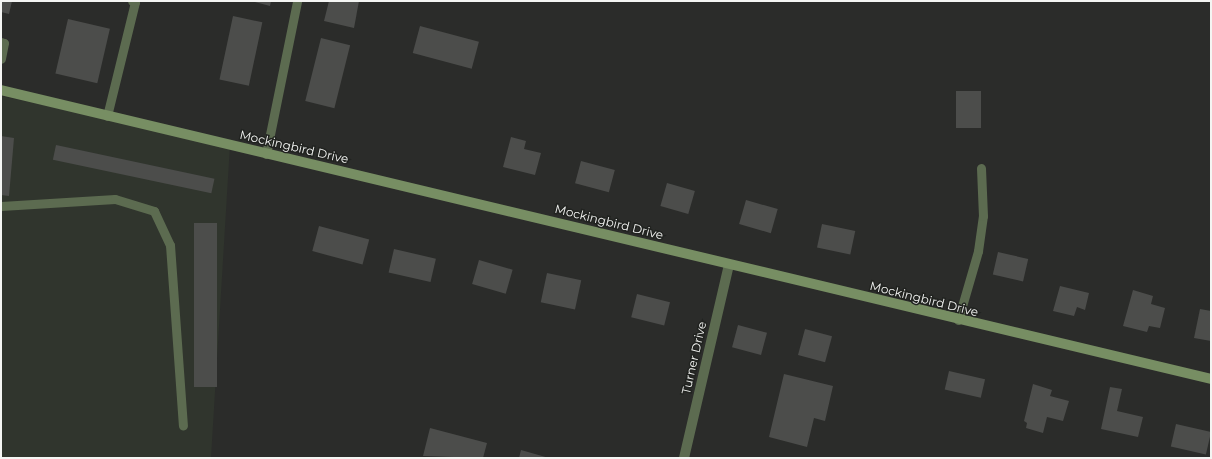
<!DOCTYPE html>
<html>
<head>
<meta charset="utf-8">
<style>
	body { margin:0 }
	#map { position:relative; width:1212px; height:459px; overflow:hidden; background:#2b2c2a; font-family:Montserrat,sans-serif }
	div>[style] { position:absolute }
	.built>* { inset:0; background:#30352d }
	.building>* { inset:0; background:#4c4d4b; transform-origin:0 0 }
	.lane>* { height:9px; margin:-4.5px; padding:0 4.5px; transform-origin:4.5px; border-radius:4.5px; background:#5c6b50 }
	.street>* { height:10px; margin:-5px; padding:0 5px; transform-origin:5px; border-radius:5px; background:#5c6b50 }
	.secondary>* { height:10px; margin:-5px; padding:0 5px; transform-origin:5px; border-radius:5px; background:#778e63 }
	span { translate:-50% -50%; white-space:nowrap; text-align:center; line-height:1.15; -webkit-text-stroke:3px #212320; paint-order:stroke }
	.street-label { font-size:12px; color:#f4f5f3 }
	.frame { position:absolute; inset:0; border:2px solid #f4f5f3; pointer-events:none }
</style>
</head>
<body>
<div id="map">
	<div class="built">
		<i style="clip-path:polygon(1px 96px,230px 145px,211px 458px,1px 458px)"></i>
	</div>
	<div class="building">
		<i style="clip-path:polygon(1px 1px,12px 1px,9px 14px,1px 12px)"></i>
		<i style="clip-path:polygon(251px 1px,271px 1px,270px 6px)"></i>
		<i style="clip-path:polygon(329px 1px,359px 1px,354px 28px,324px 21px)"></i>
		<i style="left:233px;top:16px;width:30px;height:65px;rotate:12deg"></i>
		<i style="left:68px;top:19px;width:43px;height:56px;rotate:13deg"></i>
		<i style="left:420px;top:26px;width:61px;height:28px;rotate:15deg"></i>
		<i style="left:321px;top:38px;width:30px;height:65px;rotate:14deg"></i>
		<i style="left:956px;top:91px;width:25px;height:37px"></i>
		<i style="clip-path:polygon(1px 136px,14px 138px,9px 196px,1px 195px)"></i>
		<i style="clip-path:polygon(511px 137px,526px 141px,524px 149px,541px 153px,535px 175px,503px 167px)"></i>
		<i style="left:56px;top:145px;width:162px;height:15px;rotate:12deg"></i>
		<i style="left:581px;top:161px;width:35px;height:23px;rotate:15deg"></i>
		<i style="left:667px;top:183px;width:29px;height:24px;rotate:16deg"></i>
		<i style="left:746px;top:200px;width:33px;height:25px;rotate:16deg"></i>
		<i style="left:194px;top:223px;width:23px;height:164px"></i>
		<i style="left:822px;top:224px;width:34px;height:24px;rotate:12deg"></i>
		<i style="left:319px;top:226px;width:52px;height:26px;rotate:15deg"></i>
		<i style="left:394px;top:249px;width:43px;height:24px;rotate:13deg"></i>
		<i style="left:998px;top:252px;width:31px;height:23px;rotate:13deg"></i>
		<i style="left:479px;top:260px;width:35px;height:25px;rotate:16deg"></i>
		<i style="left:547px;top:273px;width:35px;height:30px;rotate:12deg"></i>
		<i style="clip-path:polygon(1060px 286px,1089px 293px,1085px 310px,1077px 307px,1074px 316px,1053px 311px)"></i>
		<i style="clip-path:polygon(1133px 290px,1153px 296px,1151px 304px,1165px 308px,1160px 328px,1149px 326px,1147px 332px,1123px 326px)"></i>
		<i style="left:637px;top:294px;width:34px;height:24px;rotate:14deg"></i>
		<i style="clip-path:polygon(1200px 309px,1211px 311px,1211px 341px,1194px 338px)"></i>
		<i style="left:738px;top:325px;width:30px;height:23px;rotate:15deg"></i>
		<i style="left:805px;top:329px;width:28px;height:27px;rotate:15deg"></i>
		<i style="left:949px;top:371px;width:37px;height:19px;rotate:13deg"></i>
		<i style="clip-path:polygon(784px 374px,833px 386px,825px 421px,814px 418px,807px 447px,769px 437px)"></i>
		<i style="clip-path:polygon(1033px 384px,1052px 390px,1050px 396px,1069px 401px,1063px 421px,1047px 417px,1043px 433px,1026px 428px,1027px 423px,1024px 421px)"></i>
		<i style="clip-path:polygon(1110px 387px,1122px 389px,1117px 411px,1143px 417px,1138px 437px,1101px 429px)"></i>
		<i style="left:1176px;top:424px;width:36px;height:23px;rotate:13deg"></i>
		<i style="clip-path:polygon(430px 428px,487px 443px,483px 458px,423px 456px)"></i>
		<i style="clip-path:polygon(521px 450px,549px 458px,519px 458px)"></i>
	</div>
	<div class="lane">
		<i style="left:1px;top:42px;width:3px;rotate:18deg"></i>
		<i style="left:4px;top:43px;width:16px;rotate:101deg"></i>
		<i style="left:107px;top:116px;width:117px;rotate:-76.2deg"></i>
		<i style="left:135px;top:2px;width:3px;rotate:-162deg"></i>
		<i style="left:266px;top:154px;width:156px;rotate:-78.5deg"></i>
		<i style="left:1px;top:206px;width:114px;rotate:-3.5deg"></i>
		<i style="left:115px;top:199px;width:41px;rotate:17.1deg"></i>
		<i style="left:154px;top:211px;width:38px;rotate:65deg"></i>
		<i style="left:170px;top:245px;width:181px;rotate:85.9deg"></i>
		<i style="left:958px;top:320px;width:72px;rotate:-73.8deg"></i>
		<i style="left:978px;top:251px;width:35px;rotate:-82deg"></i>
		<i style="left:983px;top:216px;width:48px;rotate:-92.4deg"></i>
	</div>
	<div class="street">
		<i style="left:684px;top:458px;width:198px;rotate:-76.9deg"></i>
	</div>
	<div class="secondary">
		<i style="left:1px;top:90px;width:1244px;rotate:13.43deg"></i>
	</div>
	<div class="street-label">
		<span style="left:294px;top:147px;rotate:13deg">Mockingbird Drive</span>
		<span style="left:609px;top:222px;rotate:14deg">Mockingbird Drive</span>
		<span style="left:924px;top:299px;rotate:14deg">Mockingbird Drive</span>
		<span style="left:694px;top:358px;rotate:-77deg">Turner Drive</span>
	</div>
	<div class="frame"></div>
</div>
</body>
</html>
